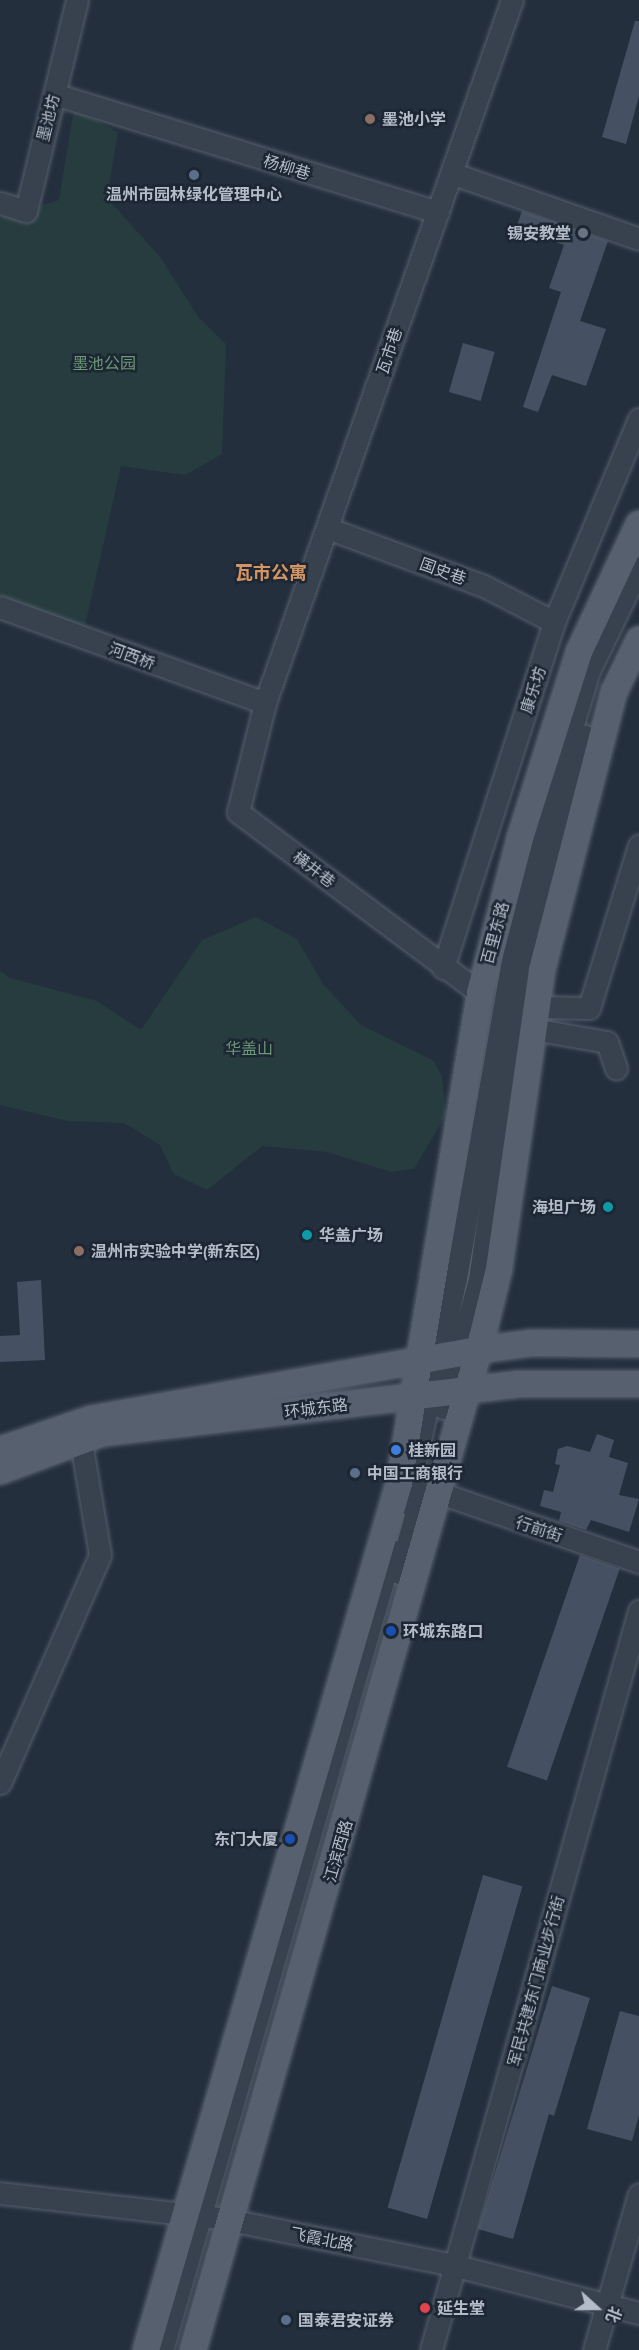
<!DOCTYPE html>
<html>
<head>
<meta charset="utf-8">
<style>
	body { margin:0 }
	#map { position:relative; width:639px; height:2350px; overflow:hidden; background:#242f3e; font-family:"PT Sans Narrow","Noto Sans SC",sans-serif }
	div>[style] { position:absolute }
	.green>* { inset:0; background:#263c3f }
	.building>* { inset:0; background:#455162; transform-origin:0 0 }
	.roads { filter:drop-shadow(0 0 2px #565f6c) drop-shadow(0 0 2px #565f6c) }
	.minor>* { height:21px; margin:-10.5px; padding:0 10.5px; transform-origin:10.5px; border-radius:10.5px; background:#38414e }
	.major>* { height:26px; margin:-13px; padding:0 13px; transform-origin:13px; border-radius:13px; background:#56606e }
	.dots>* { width:16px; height:16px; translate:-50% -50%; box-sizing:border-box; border:3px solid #1d2633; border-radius:50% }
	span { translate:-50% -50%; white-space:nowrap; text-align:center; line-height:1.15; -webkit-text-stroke:5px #1d2633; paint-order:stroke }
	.street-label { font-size:16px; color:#b4bcc9 }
	.poi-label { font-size:16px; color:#b4bcc9; font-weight:700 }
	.left { translate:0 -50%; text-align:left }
	.right { translate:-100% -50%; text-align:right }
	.park-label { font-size:16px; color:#6b9a76 }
	.neighbourhood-label { font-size:18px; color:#d59563; font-weight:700 }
	.north { position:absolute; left:567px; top:2278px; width:60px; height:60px; -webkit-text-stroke:4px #1d2633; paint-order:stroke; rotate:111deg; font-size:16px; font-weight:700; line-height:24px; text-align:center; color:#b4bcc9 }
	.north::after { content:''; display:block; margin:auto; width:21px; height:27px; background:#b4bcc9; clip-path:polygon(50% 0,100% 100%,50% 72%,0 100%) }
</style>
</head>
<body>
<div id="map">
	<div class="green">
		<i style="clip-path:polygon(74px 109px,118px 132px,107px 198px,160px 257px,199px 318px,226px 344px,222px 454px,185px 475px,121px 466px,84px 630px,0 608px,0 219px,59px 200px)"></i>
		<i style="clip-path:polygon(256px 917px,297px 939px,323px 984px,361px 1025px,434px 1061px,442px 1076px,446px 1115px,414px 1169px,391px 1172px,327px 1152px,262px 1146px,207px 1190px,174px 1174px,160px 1145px,124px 1123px,68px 1121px,0 1105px,0 971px,10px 978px,97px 1001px,141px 1030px,202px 940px)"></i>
	</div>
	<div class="building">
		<i style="clip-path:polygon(635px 21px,639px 21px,639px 96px,626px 144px,602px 137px)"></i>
		<i style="clip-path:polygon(522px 211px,608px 241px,580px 321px,606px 329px,586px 386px,552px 375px,538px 412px,523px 407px,561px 292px,549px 288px,564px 245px,516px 228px)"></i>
		<i style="left:463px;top:343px;width:33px;height:51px;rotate:16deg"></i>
		<i style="clip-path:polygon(41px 1280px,45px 1360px,0 1362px,0 1336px,20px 1335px,17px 1282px)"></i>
		<i style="clip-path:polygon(597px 1434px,614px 1440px,609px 1457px,628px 1463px,619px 1495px,639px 1499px,629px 1532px,591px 1520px,586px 1530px,559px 1521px,561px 1512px,540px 1506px,544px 1490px,553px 1492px,560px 1465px,555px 1464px,558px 1449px,567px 1446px,590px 1452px)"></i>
		<i style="left:580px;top:1555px;width:42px;height:224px;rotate:19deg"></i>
		<i style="left:483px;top:1875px;width:41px;height:346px;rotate:16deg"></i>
		<i style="clip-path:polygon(552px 1986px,590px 1998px,554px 2116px,549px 2114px,513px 2239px,478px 2229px)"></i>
		<i style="clip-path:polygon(620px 2011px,639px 2016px,639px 2115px,632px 2141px,587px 2129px)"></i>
	</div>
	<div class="roads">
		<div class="minor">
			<i style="left:54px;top:94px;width:402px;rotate:17.1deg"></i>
			<i style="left:451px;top:173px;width:199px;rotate:19.3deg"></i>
			<i style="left:0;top:203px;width:27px;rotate:17deg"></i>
			<i style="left:26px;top:211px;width:217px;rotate:-76.4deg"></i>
			<i style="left:327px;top:528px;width:167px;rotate:20.3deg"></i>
			<i style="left:484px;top:586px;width:79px;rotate:27.2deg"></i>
			<i style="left:0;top:607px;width:282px;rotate:19.9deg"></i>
			<i style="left:443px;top:968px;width:363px;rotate:-72.2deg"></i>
			<i style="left:554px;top:622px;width:220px;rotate:-67.3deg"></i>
			<i style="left:480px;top:993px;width:302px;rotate:-143.2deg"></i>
			<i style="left:238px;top:812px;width:112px;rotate:-76.1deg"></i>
			<i style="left:265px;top:703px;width:745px;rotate:-70.64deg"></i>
			<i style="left:536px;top:1007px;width:53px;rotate:1.1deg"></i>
			<i style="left:589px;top:1008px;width:170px;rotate:-72.9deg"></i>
			<i style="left:533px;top:1029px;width:75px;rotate:10deg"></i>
			<i style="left:607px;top:1042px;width:28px;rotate:71deg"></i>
			<i style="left:443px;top:1408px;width:133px;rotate:-74.3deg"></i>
			<i style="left:479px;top:1280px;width:286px;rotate:-81.8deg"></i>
			<i style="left:520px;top:997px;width:121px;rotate:-78.6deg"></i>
			<i style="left:544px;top:878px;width:148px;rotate:-74.4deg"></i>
			<i style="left:440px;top:1493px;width:211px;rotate:19.1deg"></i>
			<i style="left:406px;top:1503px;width:230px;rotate:-77.5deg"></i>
			<i style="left:456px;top:1278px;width:402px;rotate:-80deg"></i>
			<i style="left:526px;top:882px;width:220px;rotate:-73.4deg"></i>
			<i style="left:589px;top:671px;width:115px;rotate:-64.3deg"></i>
			<i style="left:399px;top:1573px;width:89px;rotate:-74.4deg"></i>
			<i style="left:0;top:1783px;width:249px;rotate:-66.3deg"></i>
			<i style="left:100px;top:1555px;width:116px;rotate:-99.5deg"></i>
			<i style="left:0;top:2193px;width:221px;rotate:6.5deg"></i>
			<i style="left:220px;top:2218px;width:242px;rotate:11.4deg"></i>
			<i style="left:457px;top:2266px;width:188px;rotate:14.5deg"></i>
			<i style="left:162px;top:2350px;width:832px;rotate:-73.96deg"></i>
			<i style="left:431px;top:2350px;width:768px;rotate:-74.28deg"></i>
			<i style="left:594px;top:2350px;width:162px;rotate:-73.9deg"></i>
		</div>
		<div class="major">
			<i style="left:0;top:1450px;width:96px;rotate:-18.8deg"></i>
			<i style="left:91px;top:1419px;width:394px;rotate:-10.1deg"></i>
			<i style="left:479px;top:1350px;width:52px;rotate:-7.7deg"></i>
			<i style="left:531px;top:1343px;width:108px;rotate:0.5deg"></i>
			<i style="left:0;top:1471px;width:109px;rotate:-20.4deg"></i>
			<i style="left:102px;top:1433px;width:418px;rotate:-6.7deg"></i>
			<i style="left:517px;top:1384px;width:122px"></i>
			<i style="left:146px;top:2350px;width:903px;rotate:-73.73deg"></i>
			<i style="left:399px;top:1483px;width:497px;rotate:-80.6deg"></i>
			<i style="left:480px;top:993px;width:160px;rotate:-75.5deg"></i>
			<i style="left:520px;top:838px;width:195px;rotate:-72.4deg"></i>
			<i style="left:579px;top:652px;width:141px;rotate:-64.9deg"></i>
			<i style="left:193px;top:2350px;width:1040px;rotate:-74.04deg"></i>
			<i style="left:479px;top:1350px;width:83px;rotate:-76.1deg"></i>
			<i style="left:499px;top:1269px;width:302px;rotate:-81.8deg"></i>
			<i style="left:542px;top:970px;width:287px;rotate:-75.5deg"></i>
			<i style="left:614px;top:692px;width:58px;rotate:-64.3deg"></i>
		</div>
	</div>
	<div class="dots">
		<i style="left:370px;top:119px;background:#8d6e63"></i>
		<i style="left:194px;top:175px;background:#5c6f8a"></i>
		<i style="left:583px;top:233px;background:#6b7280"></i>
		<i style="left:608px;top:1207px;background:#0f9aa8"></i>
		<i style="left:307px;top:1235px;background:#0f9aa8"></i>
		<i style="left:79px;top:1251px;background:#8d6e63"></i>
		<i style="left:396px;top:1450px;background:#3f7fe0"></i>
		<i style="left:355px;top:1473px;background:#5c6f8a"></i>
		<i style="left:391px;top:1631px;background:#1a4fb4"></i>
		<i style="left:290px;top:1839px;background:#1a4fb4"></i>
		<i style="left:425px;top:2308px;background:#e0444e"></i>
		<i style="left:286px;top:2320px;background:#5c6f8a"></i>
	</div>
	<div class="street-label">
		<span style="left:48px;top:118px;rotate:-76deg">墨池坊</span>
		<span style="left:287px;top:167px;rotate:17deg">杨柳巷</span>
		<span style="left:389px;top:351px;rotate:-71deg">瓦市巷</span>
		<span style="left:443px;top:571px;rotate:20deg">国史巷</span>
		<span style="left:132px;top:656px;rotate:20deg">河西桥</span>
		<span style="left:533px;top:690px;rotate:-72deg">康乐坊</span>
		<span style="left:314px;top:869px;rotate:37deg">横井巷</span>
		<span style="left:495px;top:933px;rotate:-75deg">百里东路</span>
		<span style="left:316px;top:1408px;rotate:-7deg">环城东路</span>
		<span style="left:539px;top:1529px;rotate:18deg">行前街</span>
		<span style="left:338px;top:1851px;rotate:-74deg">江滨西路</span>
		<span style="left:536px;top:1981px;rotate:-75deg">军民共建东门商业步行街</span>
		<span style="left:322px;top:2239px;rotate:11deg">飞霞北路</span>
	</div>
	<div class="poi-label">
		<span class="left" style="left:382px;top:119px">墨池小学</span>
		<span style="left:194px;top:194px">温州市园林绿化管理中心</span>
		<span class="right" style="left:571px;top:233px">锡安教堂</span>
		<span class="right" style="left:596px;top:1207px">海坦广场</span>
		<span class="left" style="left:319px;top:1235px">华盖广场</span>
		<span class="left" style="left:91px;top:1251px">温州市实验中学(新东区)</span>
		<span class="left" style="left:408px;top:1450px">桂新园</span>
		<span class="left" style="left:367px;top:1473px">中国工商银行</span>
		<span class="left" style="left:403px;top:1631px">环城东路口</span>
		<span class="right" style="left:278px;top:1839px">东门大厦</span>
		<span class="left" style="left:437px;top:2308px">延生堂</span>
		<span class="left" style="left:298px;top:2320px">国泰君安证券</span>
	</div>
	<div class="park-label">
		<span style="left:104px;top:363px">墨池公园</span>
		<span style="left:249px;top:1048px">华盖山</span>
	</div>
	<div class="neighbourhood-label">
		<span style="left:271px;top:573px">瓦市公寓</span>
	</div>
	<div class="north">北</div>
</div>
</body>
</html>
